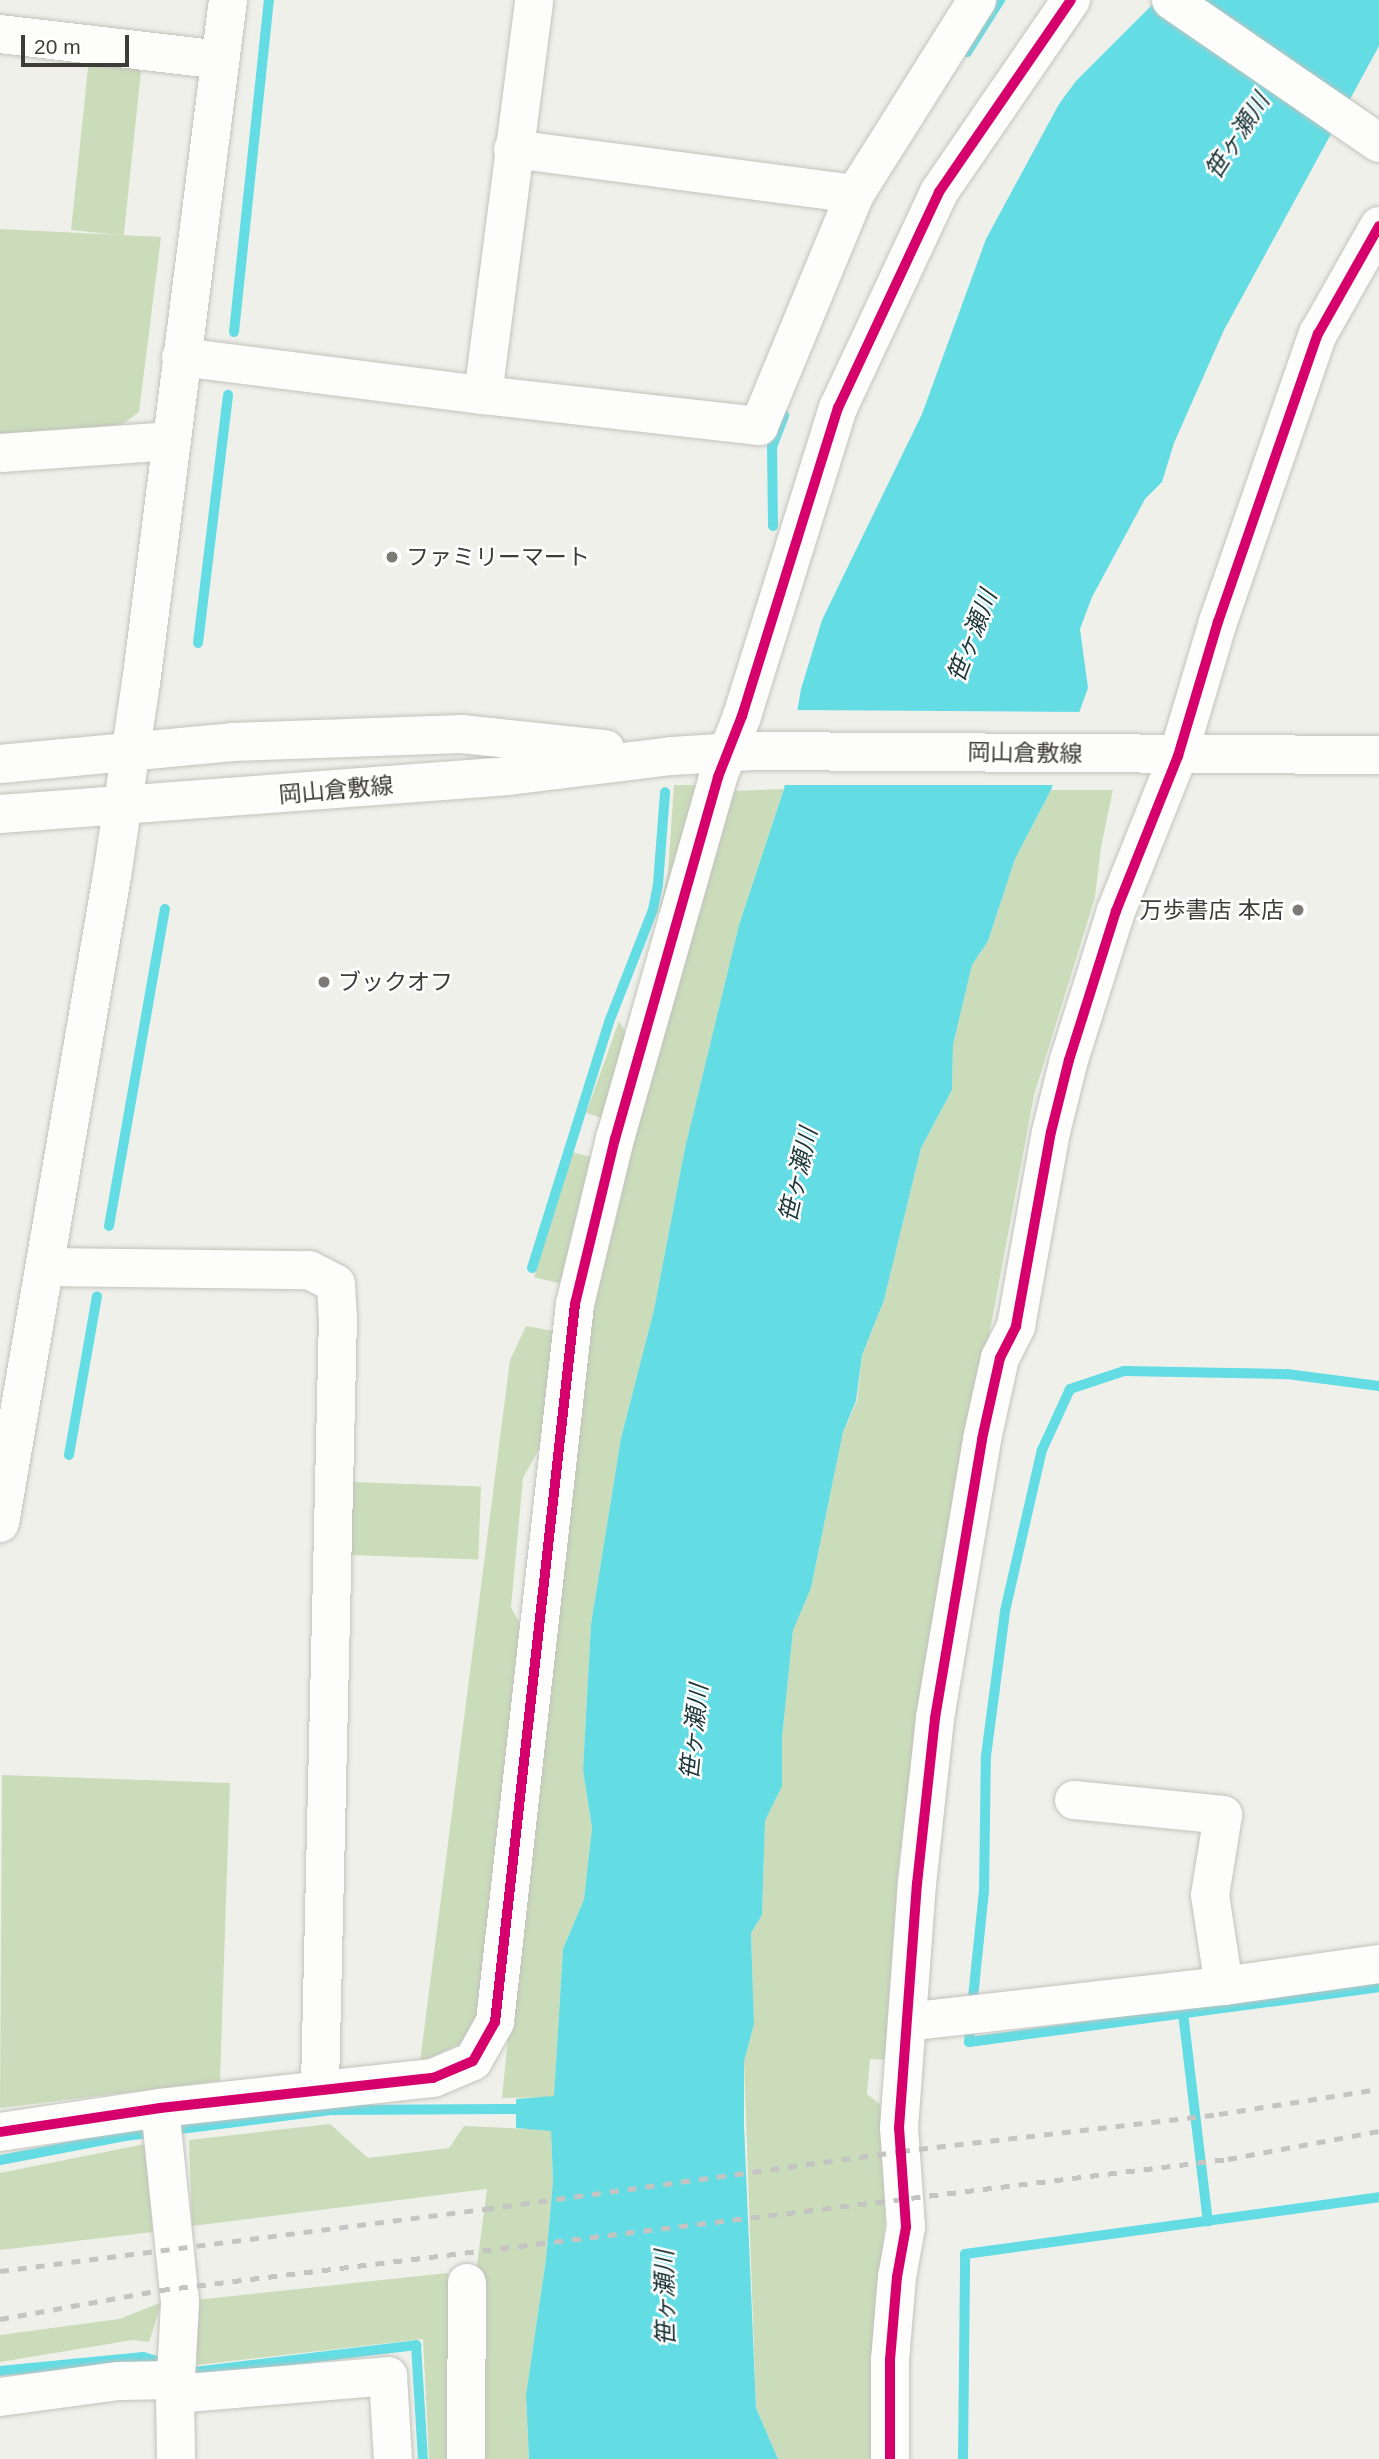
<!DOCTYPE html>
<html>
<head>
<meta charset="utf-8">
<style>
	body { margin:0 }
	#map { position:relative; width:1379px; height:2459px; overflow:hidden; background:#f0f0eb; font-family:Arial,"Noto Sans JP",sans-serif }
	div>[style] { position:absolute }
	.green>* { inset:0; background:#cbdcba; transform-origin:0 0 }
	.water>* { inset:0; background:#63dce4 }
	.pier>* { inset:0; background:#f0f0eb }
	.stream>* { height:10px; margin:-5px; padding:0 5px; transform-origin:5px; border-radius:5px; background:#63dce4 }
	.roads { filter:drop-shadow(0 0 2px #c2c2be) drop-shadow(0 0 2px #c2c2be) }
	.minor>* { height:38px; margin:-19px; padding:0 19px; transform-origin:19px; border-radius:19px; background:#fdfdfc }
	.tertiary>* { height:38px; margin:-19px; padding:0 19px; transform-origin:19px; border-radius:19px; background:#fdfdfc }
	.secondary>* { height:38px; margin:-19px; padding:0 19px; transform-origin:19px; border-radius:19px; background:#fdfdfc }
	.rail>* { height:5px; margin-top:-2.5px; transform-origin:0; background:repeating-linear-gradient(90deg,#c4c4c3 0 9px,transparent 0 18px) }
	.cycleway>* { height:10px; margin:-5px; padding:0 5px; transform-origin:5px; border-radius:5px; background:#d6006c }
	.dots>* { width:19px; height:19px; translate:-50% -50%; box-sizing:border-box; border:4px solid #fff; border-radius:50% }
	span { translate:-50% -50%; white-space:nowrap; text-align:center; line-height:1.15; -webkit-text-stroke:5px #fff; paint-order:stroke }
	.poi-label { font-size:23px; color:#3d3c39 }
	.left { translate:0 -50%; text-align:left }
	.right { translate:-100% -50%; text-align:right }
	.street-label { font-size:23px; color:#3d3c39 }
	.water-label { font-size:24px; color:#1d3739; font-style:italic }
	.scale { position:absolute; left:21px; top:35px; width:108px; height:32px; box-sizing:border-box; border:4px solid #3d3c39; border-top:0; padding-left:9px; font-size:21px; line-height:24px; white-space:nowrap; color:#3d3c39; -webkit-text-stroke:5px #fff; paint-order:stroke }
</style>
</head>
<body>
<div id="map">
	<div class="green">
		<i style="left:89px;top:59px;width:53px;height:172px;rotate:6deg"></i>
		<i style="clip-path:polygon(0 229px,161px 237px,139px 412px,116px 429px,0 436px)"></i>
		<i style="clip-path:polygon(674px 785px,697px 785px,656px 925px,668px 872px)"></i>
		<i style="clip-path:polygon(784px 789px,739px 925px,685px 1148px,654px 1310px,621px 1438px,591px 1624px,583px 1770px,592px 1828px,584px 1899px,563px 1949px,554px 2097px,502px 2098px,554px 1581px,587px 1307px,733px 791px)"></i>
		<i style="clip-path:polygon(1051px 790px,1113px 790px,1101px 847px,1095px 897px,1034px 1095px,916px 1726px,898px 1870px,888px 2018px,890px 2060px,870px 2059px,867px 2094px,880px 2104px,885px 2216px,878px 2355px,877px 2459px,778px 2459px,756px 2408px,744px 2062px,754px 2024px,751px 1933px,762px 1915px,765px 1821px,782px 1786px,782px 1738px,793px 1629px,811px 1588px,843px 1432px,857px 1401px,862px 1355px,884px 1300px,921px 1148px,952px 1090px,953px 1045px,972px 965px,988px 941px,1015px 859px)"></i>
		<i style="clip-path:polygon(619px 1021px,626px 1033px,602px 1118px,586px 1113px)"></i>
		<i style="clip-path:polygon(572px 1152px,591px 1157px,570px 1273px,558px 1283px,534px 1277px)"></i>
		<i style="clip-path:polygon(526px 1326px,554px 1331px,558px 1347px,539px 1449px,523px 1478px,511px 1607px,520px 1624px,481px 2007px,462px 2043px,420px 2062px,510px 1360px)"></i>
		<i style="left:352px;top:1482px;width:129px;height:73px;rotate:2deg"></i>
		<i style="clip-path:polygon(2px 1775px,230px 1783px,220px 2081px,0 2108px)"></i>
		<i style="clip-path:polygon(330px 2124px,368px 2158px,449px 2148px,464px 2126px,551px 2130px,553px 2181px,546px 2259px,526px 2395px,529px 2459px,475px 2459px,477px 2265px,487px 2189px,192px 2226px,189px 2140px)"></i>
		<i style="clip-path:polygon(145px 2144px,153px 2232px,0 2250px,0 2173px)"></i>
		<i style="clip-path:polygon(447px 2273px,460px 2295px,458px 2459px,429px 2459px,423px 2339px,197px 2365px,195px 2300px)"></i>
		<i style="clip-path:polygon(162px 2302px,149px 2342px,133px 2340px,0 2362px,0 2335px,119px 2319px)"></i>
	</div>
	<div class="water">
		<i style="clip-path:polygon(1157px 0,1379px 0,1379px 46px,1224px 330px,1174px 443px,1162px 482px,1145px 499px,1092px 597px,1080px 629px,1088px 688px,1051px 790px,1015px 859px,988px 941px,972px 965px,953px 1045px,952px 1090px,921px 1148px,884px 1300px,862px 1355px,856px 1401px,843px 1432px,811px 1588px,793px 1630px,782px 1738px,782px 1786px,765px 1821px,762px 1915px,751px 1933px,754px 2024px,744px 2062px,744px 2124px,756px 2408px,778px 2459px,529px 2459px,526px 2395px,546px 2259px,553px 2181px,551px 2131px,516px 2128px,516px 2099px,554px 2096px,563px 1949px,584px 1899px,592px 1828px,583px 1770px,591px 1624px,621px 1438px,654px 1310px,685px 1148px,739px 925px,784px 789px,801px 689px,822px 620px,922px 414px,986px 239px,1059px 104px,1076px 81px)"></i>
	</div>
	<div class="pier">
		<i style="clip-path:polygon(795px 710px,1083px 712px,1057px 785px,781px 785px)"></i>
	</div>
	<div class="stream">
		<i style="left:967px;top:52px;width:62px;rotate:-57.6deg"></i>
		<i style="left:234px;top:332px;width:334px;rotate:-84deg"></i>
		<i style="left:773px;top:526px;width:79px;rotate:-90.7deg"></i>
		<i style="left:772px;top:447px;width:34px;rotate:-69deg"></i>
		<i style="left:198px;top:643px;width:250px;rotate:-83.1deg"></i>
		<i style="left:109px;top:1226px;width:322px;rotate:-80deg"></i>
		<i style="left:532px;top:1268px;width:258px;rotate:-72.6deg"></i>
		<i style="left:609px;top:1022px;width:120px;rotate:-68.6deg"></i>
		<i style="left:653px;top:910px;width:26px;rotate:-79deg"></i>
		<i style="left:658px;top:884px;width:92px;rotate:-85.6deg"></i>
		<i style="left:69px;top:1455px;width:161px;rotate:-80deg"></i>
		<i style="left:972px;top:2007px;width:117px;rotate:-84.1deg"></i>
		<i style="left:984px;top:1891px;width:135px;rotate:-89.2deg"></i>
		<i style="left:986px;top:1756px;width:146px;rotate:-82.5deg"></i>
		<i style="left:1005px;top:1611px;width:165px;rotate:-77.1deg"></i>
		<i style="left:1042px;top:1450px;width:67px;rotate:-65.3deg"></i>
		<i style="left:1070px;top:1389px;width:57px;rotate:-18.4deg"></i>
		<i style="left:1124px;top:1371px;width:163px;rotate:1.1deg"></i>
		<i style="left:1287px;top:1374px;width:93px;rotate:7.4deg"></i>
		<i style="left:1183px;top:2013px;width:210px;rotate:83.2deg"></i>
		<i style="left:971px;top:2023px;width:19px;rotate:96deg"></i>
		<i style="left:969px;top:2042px;width:414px;rotate:-7.6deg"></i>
		<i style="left:0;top:2160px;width:127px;rotate:-10.9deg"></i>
		<i style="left:125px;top:2136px;width:207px;rotate:-7.2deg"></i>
		<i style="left:330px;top:2110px;width:199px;rotate:-0.3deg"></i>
		<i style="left:0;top:2371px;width:144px;rotate:-5.6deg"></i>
		<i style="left:143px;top:2357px;width:53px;rotate:16.4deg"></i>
		<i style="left:194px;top:2372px;width:224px;rotate:-6.9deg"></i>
		<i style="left:416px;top:2345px;width:114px;rotate:86.5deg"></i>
		<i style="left:963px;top:2459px;width:205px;rotate:-89.4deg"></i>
		<i style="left:965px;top:2254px;width:418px;rotate:-7.8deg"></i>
	</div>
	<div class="roads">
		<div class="minor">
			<i style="left:1171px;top:0;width:252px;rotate:34.5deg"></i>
			<i style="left:0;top:34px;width:222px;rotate:6.7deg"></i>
			<i style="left:513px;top:149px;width:345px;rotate:7.5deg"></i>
			<i style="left:855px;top:194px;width:229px;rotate:-57.8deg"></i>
			<i style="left:181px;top:357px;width:304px;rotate:7.2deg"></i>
			<i style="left:483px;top:395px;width:398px;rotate:-82.6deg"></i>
			<i style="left:483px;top:395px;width:278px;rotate:6.4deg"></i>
			<i style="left:759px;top:426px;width:251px;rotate:-67.5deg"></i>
			<i style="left:0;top:453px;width:171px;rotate:-4deg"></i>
			<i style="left:45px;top:1267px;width:264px;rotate:0.7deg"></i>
			<i style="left:309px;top:1270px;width:30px;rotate:27deg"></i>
			<i style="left:336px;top:1284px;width:33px;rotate:87deg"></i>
			<i style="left:338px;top:1317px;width:772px;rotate:91.34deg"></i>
			<i style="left:1074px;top:1800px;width:150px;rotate:5.7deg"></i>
			<i style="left:1223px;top:1815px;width:81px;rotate:99.2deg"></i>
			<i style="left:1210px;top:1895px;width:92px;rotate:81.3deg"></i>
			<i style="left:907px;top:2022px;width:319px;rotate:-6.5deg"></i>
			<i style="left:1224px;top:1986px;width:157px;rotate:-8.1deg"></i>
			<i style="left:160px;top:2108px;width:196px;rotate:84.1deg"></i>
			<i style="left:180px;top:2303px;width:91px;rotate:93.1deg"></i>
			<i style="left:175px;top:2394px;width:65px;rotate:89.1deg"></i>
			<i style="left:0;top:2132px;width:162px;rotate:-8.5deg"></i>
			<i style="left:160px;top:2108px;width:275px;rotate:-6.3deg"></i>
			<i style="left:433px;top:2078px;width:43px;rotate:-23deg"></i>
			<i style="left:473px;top:2061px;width:45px;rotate:-60.6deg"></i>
			<i style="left:495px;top:2022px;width:722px;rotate:-83.64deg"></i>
			<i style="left:575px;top:1304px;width:170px;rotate:-76.4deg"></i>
			<i style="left:615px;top:1139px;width:376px;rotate:-74.1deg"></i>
			<i style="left:718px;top:777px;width:66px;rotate:-68.5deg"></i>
			<i style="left:742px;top:716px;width:323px;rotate:-72.7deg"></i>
			<i style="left:838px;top:408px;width:238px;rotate:-64.9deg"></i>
			<i style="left:939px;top:192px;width:233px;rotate:-55.5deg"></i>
			<i style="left:175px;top:2394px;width:214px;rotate:-4.8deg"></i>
			<i style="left:388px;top:2376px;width:83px;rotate:86.6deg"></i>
			<i style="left:0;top:2397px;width:120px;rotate:-7.7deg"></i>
			<i style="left:119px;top:2381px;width:57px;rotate:-1deg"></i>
			<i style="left:466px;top:2459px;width:176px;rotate:-89.7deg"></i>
			<i style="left:890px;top:2459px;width:99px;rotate:-90deg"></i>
			<i style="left:890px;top:2360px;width:83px;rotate:-85.2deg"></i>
			<i style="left:897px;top:2277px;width:51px;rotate:-79.8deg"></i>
			<i style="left:906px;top:2227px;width:99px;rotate:-94deg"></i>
			<i style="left:899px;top:2128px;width:245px;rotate:-85.8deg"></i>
			<i style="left:917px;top:1884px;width:167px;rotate:-83.8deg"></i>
			<i style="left:935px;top:1718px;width:283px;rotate:-80.4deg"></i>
			<i style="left:982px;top:1439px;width:83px;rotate:-77.5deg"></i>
			<i style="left:1000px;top:1358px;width:36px;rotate:-63deg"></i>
			<i style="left:1016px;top:1326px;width:197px;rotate:-79.8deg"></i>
			<i style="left:1051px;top:1132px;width:74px;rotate:-76deg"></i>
			<i style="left:1069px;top:1060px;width:156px;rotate:-72.5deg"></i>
			<i style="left:1116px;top:911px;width:167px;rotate:-68.2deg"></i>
			<i style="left:1178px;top:756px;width:140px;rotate:-73.4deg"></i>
			<i style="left:1218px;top:622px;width:305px;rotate:-70.9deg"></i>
			<i style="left:1318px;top:334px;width:124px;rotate:-60.5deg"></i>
		</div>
		<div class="tertiary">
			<i style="left:0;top:1523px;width:657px;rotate:-80.18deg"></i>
			<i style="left:112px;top:876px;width:195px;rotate:-81.5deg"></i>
			<i style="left:141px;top:683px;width:689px;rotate:-82.74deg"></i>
		</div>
		<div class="secondary">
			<i style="left:0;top:764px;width:233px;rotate:-5.4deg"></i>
			<i style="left:232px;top:742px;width:230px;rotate:-2deg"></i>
			<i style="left:462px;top:734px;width:144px;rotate:6deg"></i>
			<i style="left:0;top:814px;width:510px;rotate:-4.27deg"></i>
			<i style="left:509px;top:776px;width:164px;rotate:-7deg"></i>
			<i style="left:672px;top:756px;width:80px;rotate:-3.6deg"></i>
			<i style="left:752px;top:751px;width:627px;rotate:0.37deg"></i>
		</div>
	</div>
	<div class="rail">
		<i style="left:0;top:2271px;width:489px;rotate:-7.3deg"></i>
		<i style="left:485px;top:2209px;width:420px;rotate:-7.9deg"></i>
		<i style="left:901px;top:2151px;width:320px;rotate:-6.6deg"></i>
		<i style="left:1219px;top:2114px;width:162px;rotate:-8.9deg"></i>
		<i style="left:0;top:2319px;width:164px;rotate:-10.2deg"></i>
		<i style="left:161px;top:2290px;width:1075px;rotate:-7deg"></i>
		<i style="left:1228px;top:2159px;width:154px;rotate:-10.5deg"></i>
	</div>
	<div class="cycleway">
		<i style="left:0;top:2132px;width:162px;rotate:-8.5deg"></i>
		<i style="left:160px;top:2108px;width:275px;rotate:-6.3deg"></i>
		<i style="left:433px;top:2078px;width:43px;rotate:-23deg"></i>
		<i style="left:473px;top:2061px;width:45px;rotate:-60.6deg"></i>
		<i style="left:495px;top:2022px;width:722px;rotate:-83.64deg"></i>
		<i style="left:575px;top:1304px;width:170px;rotate:-76.4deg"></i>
		<i style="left:615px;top:1139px;width:376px;rotate:-74.1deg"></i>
		<i style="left:718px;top:777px;width:66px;rotate:-68.5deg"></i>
		<i style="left:742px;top:716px;width:323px;rotate:-72.7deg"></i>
		<i style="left:838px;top:408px;width:238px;rotate:-64.9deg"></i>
		<i style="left:939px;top:192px;width:233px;rotate:-55.5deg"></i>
		<i style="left:890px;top:2459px;width:99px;rotate:-90deg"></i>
		<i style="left:890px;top:2360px;width:83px;rotate:-85.2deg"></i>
		<i style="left:897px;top:2277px;width:51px;rotate:-79.8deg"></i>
		<i style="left:906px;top:2227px;width:99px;rotate:-94deg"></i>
		<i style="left:899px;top:2128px;width:245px;rotate:-85.8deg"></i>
		<i style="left:917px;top:1884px;width:167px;rotate:-83.8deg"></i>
		<i style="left:935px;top:1718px;width:283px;rotate:-80.4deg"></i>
		<i style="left:982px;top:1439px;width:83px;rotate:-77.5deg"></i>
		<i style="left:1000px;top:1358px;width:36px;rotate:-63deg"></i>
		<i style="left:1016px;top:1326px;width:197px;rotate:-79.8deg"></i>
		<i style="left:1051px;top:1132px;width:74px;rotate:-76deg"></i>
		<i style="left:1069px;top:1060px;width:156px;rotate:-72.5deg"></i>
		<i style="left:1116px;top:911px;width:167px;rotate:-68.2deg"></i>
		<i style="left:1178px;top:756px;width:140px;rotate:-73.4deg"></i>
		<i style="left:1218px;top:622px;width:305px;rotate:-70.9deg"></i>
		<i style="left:1318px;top:334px;width:124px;rotate:-60.5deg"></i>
	</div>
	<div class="dots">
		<i style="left:392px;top:557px;background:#7c7b77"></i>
		<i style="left:1298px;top:910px;background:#7c7b77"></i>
		<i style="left:324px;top:982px;background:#7c7b77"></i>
	</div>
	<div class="poi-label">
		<span class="left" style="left:406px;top:557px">ファミリーマート</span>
		<span class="right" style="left:1284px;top:910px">万歩書店 本店</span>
		<span class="left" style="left:338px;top:982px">ブックオフ</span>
	</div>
	<div class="street-label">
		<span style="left:1025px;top:753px;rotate:1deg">岡山倉敷線</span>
		<span style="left:336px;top:790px;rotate:-5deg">岡山倉敷線</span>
	</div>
	<div class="water-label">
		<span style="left:1237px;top:136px;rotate:-57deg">笹ヶ瀬川</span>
		<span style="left:972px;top:636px;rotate:-69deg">笹ヶ瀬川</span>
		<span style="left:798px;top:1175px;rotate:-77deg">笹ヶ瀬川</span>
		<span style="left:694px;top:1732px;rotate:-84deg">笹ヶ瀬川</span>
		<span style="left:665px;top:2298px;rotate:-91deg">笹ヶ瀬川</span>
	</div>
	<div class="scale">20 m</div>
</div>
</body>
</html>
